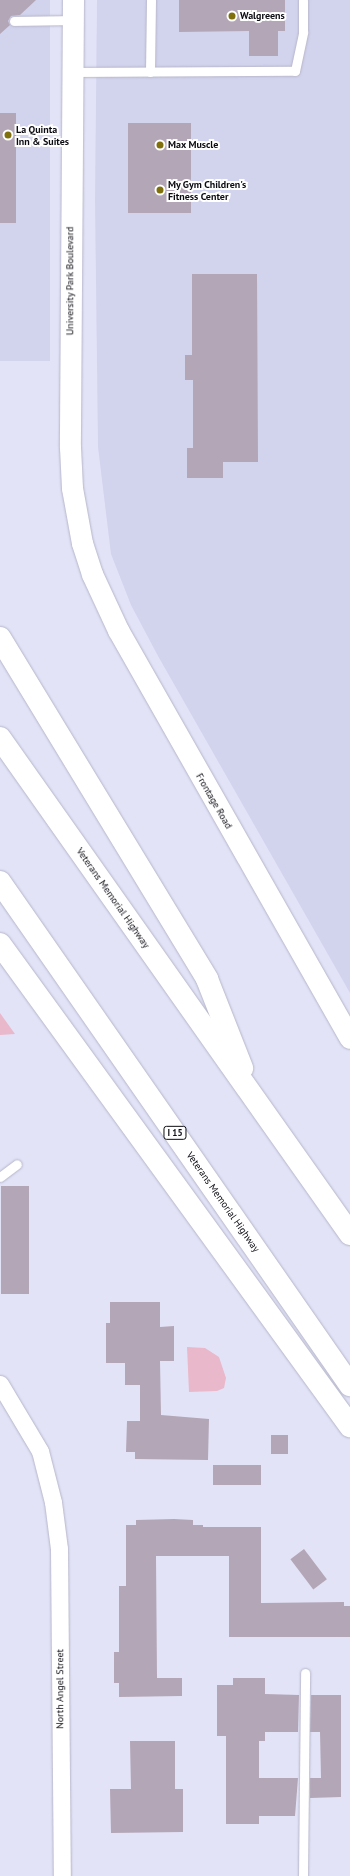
<!DOCTYPE html>
<html>
<head>
<meta charset="utf-8">
<style>
	body { margin:0 }
	#map { position:relative; width:350px; height:1876px; overflow:hidden; background:#e3e3f8; font-family:"PT Sans",sans-serif }
	div>[style] { position:absolute }
	.built>* { inset:0; background:#d2d3ed; transform-origin:0 0 }
	.green>* { inset:0; background:#e9b8ca }
	.building>* { inset:0; background:#b3a6b6; transform-origin:0 0 }
	.roads { filter:drop-shadow(0 0 1px #b6b6ca) drop-shadow(0 0 1px #b6b6ca) }
	.service>* { height:9px; margin:-4.5px; padding:0 4.5px; transform-origin:4.5px; border-radius:4.5px; background:#fff }
	.minor>* { height:17px; margin:-8.5px; padding:0 8.5px; transform-origin:8.5px; border-radius:8.5px; background:#fff }
	.tertiary>* { height:21px; margin:-10.5px; padding:0 10.5px; transform-origin:10.5px; border-radius:10.5px; background:#fff }
	.motorway>* { height:22px; margin:-11px; padding:0 11px; transform-origin:11px; border-radius:11px; background:#fff }
	.dots>* { width:11px; height:11px; translate:-50% -50%; box-sizing:border-box; border:2px solid #fff; border-radius:50% }
	span { translate:-50% -50%; white-space:nowrap; text-align:center; line-height:1.15; -webkit-text-stroke:4px #fff; paint-order:stroke }
	.shield-label span { padding:1px 3px; background:#fff; border:1px solid; border-radius:3px; -webkit-text-stroke-width:0 }
	.shield-label { font-size:9px; color:#0b0b12; font-weight:700 }
	.poi-label { font-size:10px; color:#0b0b12; font-weight:700 }
	.left { translate:0 -50%; text-align:left }
	.street-label { font-size:10px; color:#0b0b12 }
</style>
</head>
<body>
<div id="map">
	<div class="built">
		<i style="left:0;top:0;width:50px;height:361px"></i>
		<i style="clip-path:polygon(97px 0,350px 0,350px 993px,158px 656px,131px 605px,111px 554px,98px 447px,95px 200px)"></i>
	</div>
	<div class="green">
		<i style="clip-path:polygon(0 1013px,15px 1034px,0 1035px)"></i>
		<i style="clip-path:polygon(187px 1347px,205px 1348px,219px 1357px,226px 1378px,224px 1388px,217px 1391px,189px 1392px)"></i>
	</div>
	<div class="building">
		<i style="clip-path:polygon(0 0,36px 0,20px 15px,11px 16px,8px 21px,10px 25px,0 34px)"></i>
		<i style="clip-path:polygon(179px 0,285px 0,285px 31px,278px 31px,278px 56px,249px 56px,249px 31px,179px 32px)"></i>
		<i style="left:0;top:113px;width:16px;height:110px"></i>
		<i style="left:128px;top:123px;width:63px;height:90px"></i>
		<i style="clip-path:polygon(192px 274px,257px 274px,258px 462px,223px 462px,223px 478px,187px 478px,187px 448px,193px 448px,193px 380px,185px 380px,185px 355px,192px 355px)"></i>
		<i style="left:1px;top:1186px;width:28px;height:108px"></i>
		<i style="clip-path:polygon(110px 1302px,160px 1302px,160px 1327px,174px 1326px,174px 1361px,160px 1361px,161px 1415px,209px 1419px,208px 1460px,135px 1459px,135px 1452px,126px 1452px,127px 1421px,140px 1421px,140px 1385px,125px 1385px,125px 1363px,106px 1363px,106px 1323px,110px 1323px)"></i>
		<i style="left:288px;top:1435px;width:19px;height:17px;rotate:90deg"></i>
		<i style="left:261px;top:1465px;width:20px;height:48px;rotate:90deg"></i>
		<i style="clip-path:polygon(174px 1519px,193px 1520px,193px 1525px,203px 1525px,203px 1527px,261px 1527px,261px 1603px,344px 1602px,344px 1606px,350px 1606px,350px 1637px,229px 1637px,229px 1556px,156px 1556px,157px 1678px,182px 1678px,182px 1696px,119px 1697px,119px 1683px,114px 1683px,114px 1652px,119px 1652px,119px 1586px,126px 1586px,126px 1525px,136px 1525px,136px 1520px)"></i>
		<i style="left:304px;top:1549px;width:38px;height:17px;rotate:53deg"></i>
		<i style="clip-path:polygon(233px 1678px,265px 1678px,265px 1694px,299px 1695px,298px 1732px,265px 1732px,265px 1741px,259px 1741px,259px 1778px,298px 1778px,295px 1816px,259px 1816px,259px 1824px,226px 1824px,226px 1736px,217px 1736px,217px 1685px,233px 1685px)"></i>
		<i style="clip-path:polygon(311px 1695px,341px 1695px,341px 1797px,310px 1798px,310px 1778px,321px 1778px,320px 1732px,310px 1732px)"></i>
		<i style="clip-path:polygon(130px 1741px,175px 1741px,175px 1789px,183px 1789px,183px 1832px,111px 1833px,110px 1789px,131px 1789px)"></i>
	</div>
	<div class="roads">
		<div class="service">
			<i style="left:14px;top:21px;width:59px;rotate:-1deg"></i>
			<i style="left:72px;top:72px;width:223px;rotate:-0.3deg"></i>
			<i style="left:295px;top:71px;width:40px;rotate:-78deg"></i>
			<i style="left:303px;top:32px;width:32px;rotate:-90deg"></i>
			<i style="left:150px;top:72px;width:72px;rotate:-89.2deg"></i>
			<i style="left:0;top:1177px;width:21px;rotate:-37deg"></i>
			<i style="left:303px;top:1876px;width:203px;rotate:-89.4deg"></i>
		</div>
		<div class="minor">
			<i style="left:0;top:1384px;width:78px;rotate:59.2deg"></i>
			<i style="left:40px;top:1451px;width:53px;rotate:75.7deg"></i>
			<i style="left:53px;top:1502px;width:47px;rotate:82.7deg"></i>
			<i style="left:59px;top:1549px;width:327px;rotate:89.5deg"></i>
		</div>
		<div class="tertiary">
			<i style="left:73px;top:0;width:447px;rotate:90.4deg"></i>
			<i style="left:70px;top:447px;width:41px;rotate:87.2deg"></i>
			<i style="left:72px;top:488px;width:56px;rotate:79.7deg"></i>
			<i style="left:82px;top:543px;width:33px;rotate:72deg"></i>
			<i style="left:92px;top:574px;width:62px;rotate:65.1deg"></i>
			<i style="left:118px;top:630px;width:469px;rotate:60.4deg"></i>
		</div>
		<div class="motorway">
			<i style="left:0;top:638px;width:399px;rotate:58.7deg"></i>
			<i style="left:207px;top:979px;width:96px;rotate:68.5deg"></i>
			<i style="left:0;top:738px;width:607px;rotate:54.79deg"></i>
			<i style="left:0;top:882px;width:613px;rotate:55.17deg"></i>
			<i style="left:0;top:944px;width:596px;rotate:54.02deg"></i>
		</div>
	</div>
	<div class="dots">
		<i style="left:232px;top:16px;background:#7f6f0d"></i>
		<i style="left:8px;top:135px;background:#7f6f0d"></i>
		<i style="left:160px;top:145px;background:#7f6f0d"></i>
		<i style="left:160px;top:190px;background:#7f6f0d"></i>
	</div>
	<div class="shield-label">
		<span style="left:175px;top:1133px">I 15</span>
	</div>
	<div class="poi-label">
		<span class="left" style="left:240px;top:16px">Walgreens</span>
		<span class="left" style="left:16px;top:135px">La Quinta<br>Inn &amp; Suites</span>
		<span class="left" style="left:168px;top:145px">Max Muscle</span>
		<span class="left" style="left:168px;top:190px">My Gym Children's<br>Fitness Center</span>
	</div>
	<div class="street-label">
		<span style="left:70px;top:281px;rotate:-90deg">University Park Boulevard</span>
		<span style="left:214px;top:801px;rotate:60deg">Frontage Road</span>
		<span style="left:113px;top:898px;rotate:55deg">Veterans Memorial Highway</span>
		<span style="left:223px;top:1202px;rotate:55deg">Veterans Memorial Highway</span>
		<span style="left:60px;top:1689px;rotate:-90deg">North Angel Street</span>
	</div>
</div>
</body>
</html>
